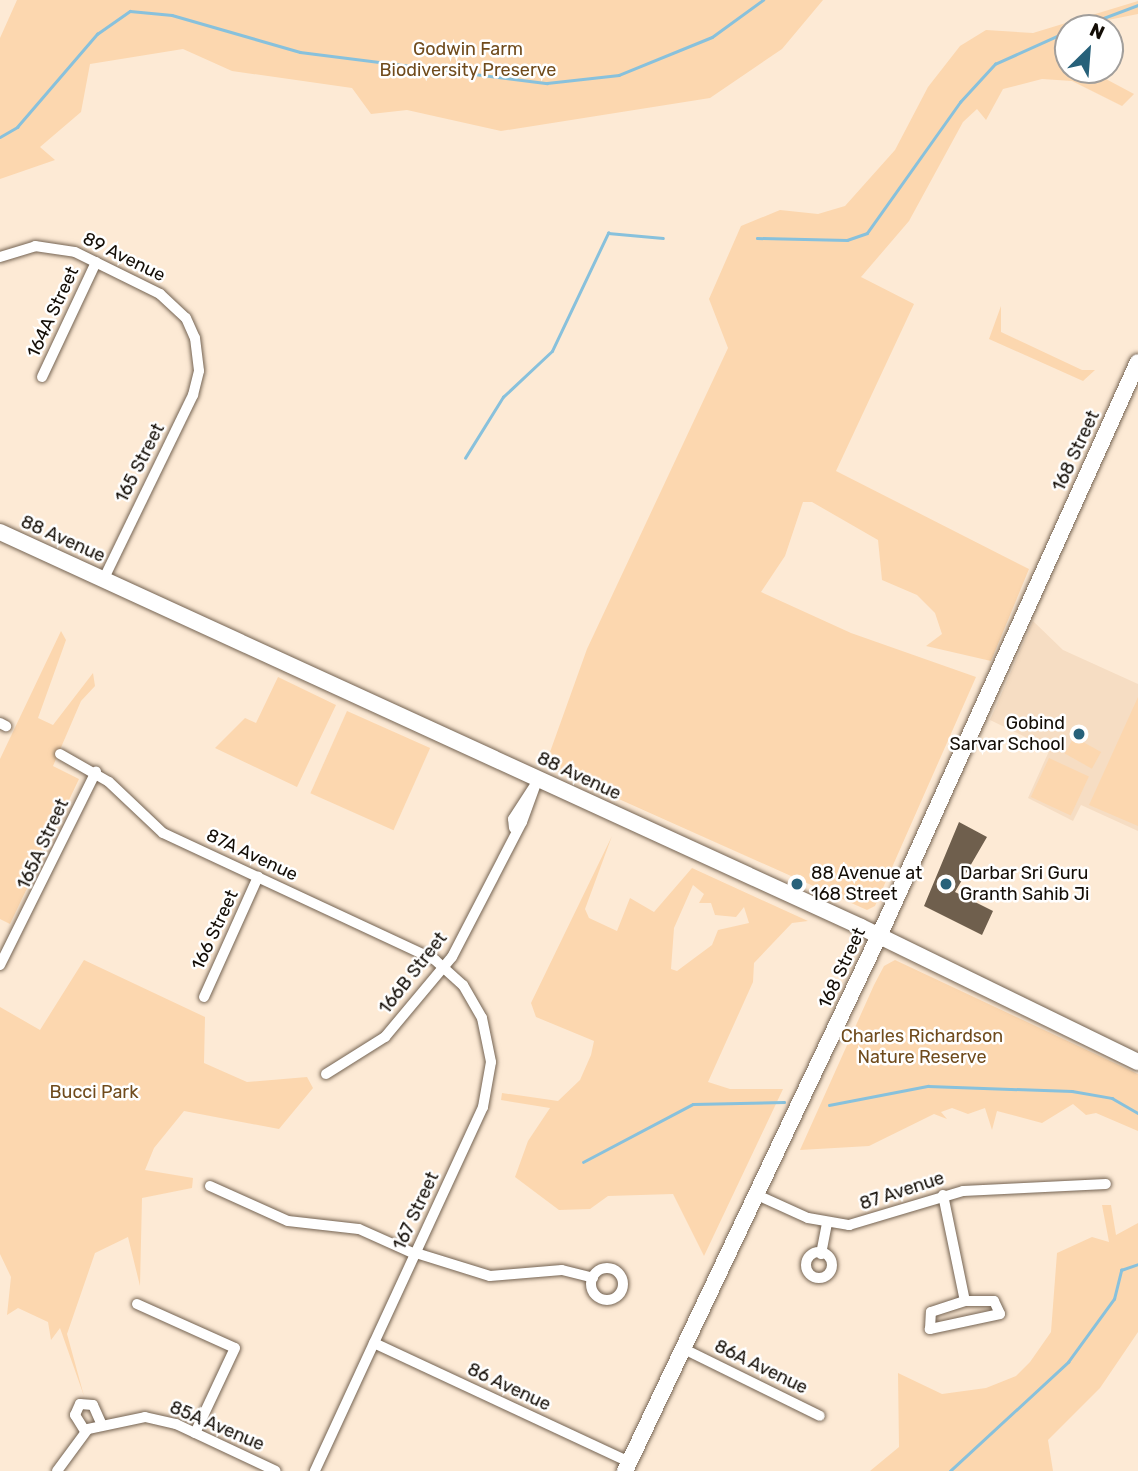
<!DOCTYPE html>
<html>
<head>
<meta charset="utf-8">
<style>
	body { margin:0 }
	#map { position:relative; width:1138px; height:1471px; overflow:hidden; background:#fdead5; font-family:Rubik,sans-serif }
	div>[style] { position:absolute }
	.built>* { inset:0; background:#f6ddc3 }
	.green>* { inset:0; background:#fcd7af; transform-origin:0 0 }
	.stream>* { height:2.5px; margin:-1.25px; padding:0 1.25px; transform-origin:1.25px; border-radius:1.25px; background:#88c1dc }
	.building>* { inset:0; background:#6f5f4d }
	.roads { filter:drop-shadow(0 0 2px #746352) drop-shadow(0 0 2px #746352) }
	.minor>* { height:10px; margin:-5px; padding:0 5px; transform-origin:5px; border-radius:5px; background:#fff }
	.minor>.ring { margin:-5px; padding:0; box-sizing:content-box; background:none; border:10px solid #fff; border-radius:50% }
	.secondary>* { height:16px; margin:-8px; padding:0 8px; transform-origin:8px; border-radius:8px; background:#fff }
	.dots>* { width:19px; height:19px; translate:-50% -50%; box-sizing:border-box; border:4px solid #fff; border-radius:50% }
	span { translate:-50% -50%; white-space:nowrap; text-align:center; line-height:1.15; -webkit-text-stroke:5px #fff; paint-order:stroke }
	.park-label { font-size:18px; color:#704b1c }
	.street-label { font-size:18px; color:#130d06 }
	.poi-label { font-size:18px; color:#130d06 }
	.right { translate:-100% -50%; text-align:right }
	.left { translate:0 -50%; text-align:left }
	.north { position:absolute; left:1054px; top:14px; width:70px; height:70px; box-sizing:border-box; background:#fff; border:2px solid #a19e9b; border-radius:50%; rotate:25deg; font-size:19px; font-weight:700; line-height:28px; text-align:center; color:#130d06 }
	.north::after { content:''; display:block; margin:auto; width:24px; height:32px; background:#27617a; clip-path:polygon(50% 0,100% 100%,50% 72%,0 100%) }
</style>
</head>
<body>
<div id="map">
	<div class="built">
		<i style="clip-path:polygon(1033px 621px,1063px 650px,1138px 684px,1138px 831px,1081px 805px,1073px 821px,1028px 798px,1050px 749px,990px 720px)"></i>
	</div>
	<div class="green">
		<i style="clip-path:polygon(17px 0,823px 0,782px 49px,710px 98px,501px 131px,407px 110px,371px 114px,352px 88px,232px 71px,183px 49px,90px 64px,81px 112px,40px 147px,55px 160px,0 179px,0 38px)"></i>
		<i style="clip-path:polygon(1138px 1px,1138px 14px,1068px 28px,1068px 70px,1089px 70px,1134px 94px,1122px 106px,1072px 81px,1042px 79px,1003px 89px,986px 120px,977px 109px,963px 122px,909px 221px,861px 277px,914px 304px,836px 471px,1029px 569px,991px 661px,926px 646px,942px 634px,935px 613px,917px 595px,882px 580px,878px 540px,812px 502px,803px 502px,785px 556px,761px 592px,851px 633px,976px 677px,875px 906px,867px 910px,545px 766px,587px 649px,728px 348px,709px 299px,741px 226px,780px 210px,818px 214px,845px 206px,895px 150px,928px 87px,960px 46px,986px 30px,1033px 33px)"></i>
		<i style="clip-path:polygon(1001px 306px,1001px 332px,1082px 370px,1095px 370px,1083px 381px,989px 339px)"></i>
		<i style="clip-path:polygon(61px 631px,66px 640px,38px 718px,53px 725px,93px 673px,95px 686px,81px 701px,53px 766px,79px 779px,10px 924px,0 919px,0 759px)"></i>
		<i style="clip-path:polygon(278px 677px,336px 705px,297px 787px,215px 748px,245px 718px,256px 723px)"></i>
		<i style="clip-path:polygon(1138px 697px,1138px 826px,1089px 805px)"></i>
		<i style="left:347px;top:711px;width:91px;height:90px;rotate:24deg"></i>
		<i style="left:1074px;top:737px;width:31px;height:19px;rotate:29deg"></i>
		<i style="left:1049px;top:758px;width:44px;height:43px;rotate:25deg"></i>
		<i style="clip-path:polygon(evenodd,612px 836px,585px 909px,589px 918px,617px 931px,630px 898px,654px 912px,692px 868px,808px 921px,792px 923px,754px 963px,753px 982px,708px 1082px,730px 1089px,783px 1089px,704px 1256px,673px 1194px,608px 1196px,590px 1209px,559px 1210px,515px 1177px,528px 1141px,550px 1108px,501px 1100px,502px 1093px,558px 1101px,580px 1080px,591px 1055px,594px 1041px,536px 1017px,531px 1003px,612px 836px,693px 885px,704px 894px,699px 903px,711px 903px,715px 915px,736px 917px,744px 907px,749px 923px,718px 930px,712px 945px,677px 971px,671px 969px,674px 928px,693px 885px)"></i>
		<i style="clip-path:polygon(84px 960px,205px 1017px,204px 1063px,247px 1082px,307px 1077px,313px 1088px,279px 1129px,184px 1111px,154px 1148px,145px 1170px,193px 1178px,192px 1188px,142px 1198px,140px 1286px,128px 1237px,95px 1253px,67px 1334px,84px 1396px,60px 1328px,51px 1340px,48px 1322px,18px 1308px,7px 1315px,11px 1277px,0 1254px,0 1007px,40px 1030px)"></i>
		<i style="clip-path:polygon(895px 960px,1138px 1074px,1138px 1131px,1096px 1113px,1086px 1115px,1073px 1104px,1042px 1123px,997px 1111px,992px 1130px,985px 1108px,968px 1114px,952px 1108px,941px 1112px,947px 1119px,934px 1114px,869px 1146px,800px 1150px,874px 985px,884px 966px)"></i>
		<i style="clip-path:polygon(1102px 1205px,1111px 1205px,1116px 1235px,1138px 1223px,1138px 1332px,1100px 1388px,1048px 1440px,1053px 1471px,870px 1471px,899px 1447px,898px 1373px,942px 1394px,986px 1388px,1016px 1376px,1030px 1362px,1051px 1332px,1057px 1253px,1092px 1237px,1109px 1242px)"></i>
	</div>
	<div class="stream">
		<i style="left:1077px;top:28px;width:65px;rotate:-20.7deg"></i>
		<i style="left:0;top:137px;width:20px;rotate:-30deg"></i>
		<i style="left:17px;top:127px;width:123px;rotate:-49.3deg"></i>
		<i style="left:97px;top:34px;width:40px;rotate:-34.9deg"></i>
		<i style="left:130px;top:11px;width:42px;rotate:5.4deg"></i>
		<i style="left:172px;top:15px;width:133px;rotate:16.1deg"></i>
		<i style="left:300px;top:52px;width:249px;rotate:7.2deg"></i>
		<i style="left:547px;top:83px;width:72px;rotate:-6.3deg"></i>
		<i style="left:619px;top:75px;width:100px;rotate:-22.2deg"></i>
		<i style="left:712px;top:37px;width:63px;rotate:-36deg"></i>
		<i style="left:757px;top:238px;width:90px;rotate:1.3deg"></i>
		<i style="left:847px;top:240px;width:21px;rotate:-19deg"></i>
		<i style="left:867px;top:233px;width:161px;rotate:-54.6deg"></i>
		<i style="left:960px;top:102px;width:52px;rotate:-47.4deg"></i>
		<i style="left:995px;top:64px;width:80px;rotate:-24.3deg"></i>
		<i style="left:465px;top:458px;width:72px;rotate:-58.1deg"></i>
		<i style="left:503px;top:397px;width:67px;rotate:-43.2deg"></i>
		<i style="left:552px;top:351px;width:131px;rotate:-64.6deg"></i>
		<i style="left:608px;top:233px;width:55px;rotate:5.2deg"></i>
		<i style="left:829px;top:1105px;width:101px;rotate:-10.9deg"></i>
		<i style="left:928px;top:1086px;width:144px;rotate:2deg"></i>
		<i style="left:1072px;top:1091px;width:41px;rotate:9.9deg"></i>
		<i style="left:1112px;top:1098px;width:30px;rotate:30deg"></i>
		<i style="left:583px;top:1162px;width:124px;rotate:-27.8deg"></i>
		<i style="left:693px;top:1104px;width:91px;rotate:-1.3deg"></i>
		<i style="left:950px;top:1471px;width:161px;rotate:-42.7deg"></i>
		<i style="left:1068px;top:1362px;width:78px;rotate:-53.9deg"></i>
		<i style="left:1114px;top:1299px;width:30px;rotate:-76deg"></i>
		<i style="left:1121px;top:1270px;width:18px;rotate:-19deg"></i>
	</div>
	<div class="building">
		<i style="clip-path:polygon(959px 822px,987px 837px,955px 892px,993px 911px,982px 935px,924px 906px)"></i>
	</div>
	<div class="roads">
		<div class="minor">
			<i style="left:0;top:257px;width:37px;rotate:-17deg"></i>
			<i style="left:35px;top:246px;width:40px;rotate:8.5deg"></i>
			<i style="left:75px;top:252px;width:95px;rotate:26.3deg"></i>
			<i style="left:160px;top:294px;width:35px;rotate:43deg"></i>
			<i style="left:186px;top:318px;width:22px;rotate:66deg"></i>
			<i style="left:195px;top:338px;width:33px;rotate:83deg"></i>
			<i style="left:199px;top:371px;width:25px;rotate:104deg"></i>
			<i style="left:193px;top:395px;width:203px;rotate:115.9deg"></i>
			<i style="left:42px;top:377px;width:127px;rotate:-64.8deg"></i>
			<i style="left:0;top:723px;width:7px;rotate:27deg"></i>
			<i style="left:60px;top:754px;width:56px;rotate:29.7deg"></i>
			<i style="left:109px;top:782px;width:74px;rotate:43.4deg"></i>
			<i style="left:163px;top:833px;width:300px;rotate:25deg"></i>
			<i style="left:435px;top:960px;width:38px;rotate:42deg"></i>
			<i style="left:463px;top:985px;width:38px;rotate:60deg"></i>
			<i style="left:482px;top:1018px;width:45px;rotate:78.4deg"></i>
			<i style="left:491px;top:1062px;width:46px;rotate:100.1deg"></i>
			<i style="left:483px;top:1107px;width:401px;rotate:114.8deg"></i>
			<i style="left:514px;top:828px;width:9px;rotate:-96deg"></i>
			<i style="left:513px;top:819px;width:40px;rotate:-57.1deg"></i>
			<i style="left:0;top:965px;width:216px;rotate:-63.6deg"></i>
			<i style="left:204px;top:997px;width:132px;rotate:-65.8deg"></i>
			<i style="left:326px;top:1074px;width:70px;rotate:-32.1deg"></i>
			<i style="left:385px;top:1037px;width:104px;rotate:-50.1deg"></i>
			<i style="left:452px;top:957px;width:152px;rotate:-62.6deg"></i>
			<i style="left:522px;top:822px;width:47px;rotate:-70deg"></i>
			<i style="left:210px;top:1186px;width:85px;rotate:24.2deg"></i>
			<i style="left:288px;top:1221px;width:71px;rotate:6.4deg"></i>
			<i style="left:359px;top:1229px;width:61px;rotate:24.1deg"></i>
			<i style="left:755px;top:1194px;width:58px;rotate:24.4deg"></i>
			<i style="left:808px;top:1218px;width:42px;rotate:9.7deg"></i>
			<i style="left:849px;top:1225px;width:119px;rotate:-16.6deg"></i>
			<i style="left:963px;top:1191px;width:143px;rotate:-2.8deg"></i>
			<i style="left:943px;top:1195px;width:108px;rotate:78.3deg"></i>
			<i class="ring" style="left:806px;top:1252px;width:16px;height:16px"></i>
			<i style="left:416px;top:1253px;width:77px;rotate:17.3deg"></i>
			<i style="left:490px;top:1276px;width:72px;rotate:-4.8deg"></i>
			<i style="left:562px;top:1270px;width:32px;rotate:14deg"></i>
			<i style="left:821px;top:1254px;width:32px;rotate:-79deg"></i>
			<i class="ring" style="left:591px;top:1268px;width:22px;height:22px"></i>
			<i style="left:965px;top:1301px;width:29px"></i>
			<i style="left:994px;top:1301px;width:14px;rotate:65deg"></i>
			<i style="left:1000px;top:1314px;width:72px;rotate:167.9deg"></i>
			<i style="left:930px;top:1329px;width:17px;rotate:-87deg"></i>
			<i style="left:931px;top:1312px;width:36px;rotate:-18deg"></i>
			<i style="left:137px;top:1304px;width:107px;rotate:24.2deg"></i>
			<i style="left:235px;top:1348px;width:94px;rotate:115.2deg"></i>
			<i style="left:374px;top:1343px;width:281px;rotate:25deg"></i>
			<i style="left:686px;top:1350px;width:149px;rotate:26.2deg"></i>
			<i style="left:85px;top:1431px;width:19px;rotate:-122deg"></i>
			<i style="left:75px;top:1415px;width:12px;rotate:-66deg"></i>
			<i style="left:80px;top:1404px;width:13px;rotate:4deg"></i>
			<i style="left:93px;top:1405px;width:20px;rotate:66deg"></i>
			<i style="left:57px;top:1471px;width:52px;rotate:-53.6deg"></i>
			<i style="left:88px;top:1429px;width:58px;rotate:-11.9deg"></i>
			<i style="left:145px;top:1417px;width:32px;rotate:13deg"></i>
			<i style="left:176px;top:1424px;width:110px;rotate:25.2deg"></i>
		</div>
		<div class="secondary">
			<i style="left:0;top:532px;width:947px;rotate:24.64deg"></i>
			<i style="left:861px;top:927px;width:308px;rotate:26deg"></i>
			<i style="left:625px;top:1471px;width:607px;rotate:-64.62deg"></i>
			<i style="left:885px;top:923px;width:615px;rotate:-65.73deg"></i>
		</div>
	</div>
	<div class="dots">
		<i style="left:1079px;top:734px;background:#27617a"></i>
		<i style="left:797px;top:884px;background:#27617a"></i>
		<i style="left:946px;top:884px;background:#27617a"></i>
	</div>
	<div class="park-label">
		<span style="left:468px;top:60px">Godwin Farm<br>Biodiversity Preserve</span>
		<span style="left:922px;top:1047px">Charles Richardson<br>Nature Reserve</span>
		<span style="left:94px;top:1092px">Bucci Park</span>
	</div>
	<div class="street-label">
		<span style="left:124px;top:257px;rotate:26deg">89 Avenue</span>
		<span style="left:53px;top:312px;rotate:-65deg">164A Street</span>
		<span style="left:1076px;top:451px;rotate:-65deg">168 Street</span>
		<span style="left:140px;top:463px;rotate:-63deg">165 Street</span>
		<span style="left:63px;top:539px;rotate:24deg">88 Avenue</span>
		<span style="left:579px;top:776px;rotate:25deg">88 Avenue</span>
		<span style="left:43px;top:844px;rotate:-65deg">165A Street</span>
		<span style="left:252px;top:855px;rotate:25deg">87A Avenue</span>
		<span style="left:215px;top:930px;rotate:-65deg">166 Street</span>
		<span style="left:842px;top:968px;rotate:-65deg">168 Street</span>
		<span style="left:413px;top:973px;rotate:-52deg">166B Street</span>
		<span style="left:902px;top:1191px;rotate:-18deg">87 Avenue</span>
		<span style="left:416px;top:1211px;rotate:-65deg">167 Street</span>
		<span style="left:761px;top:1367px;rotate:26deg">86A Avenue</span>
		<span style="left:509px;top:1387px;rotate:25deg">86 Avenue</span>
		<span style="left:217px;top:1426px;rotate:23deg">85A Avenue</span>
	</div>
	<div class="poi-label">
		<span class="right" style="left:1065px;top:734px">Gobind<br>Sarvar School</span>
		<span class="left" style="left:811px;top:884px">88 Avenue at<br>168 Street</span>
		<span class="left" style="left:960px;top:884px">Darbar Sri Guru<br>Granth Sahib Ji</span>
	</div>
	<div class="north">N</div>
</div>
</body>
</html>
